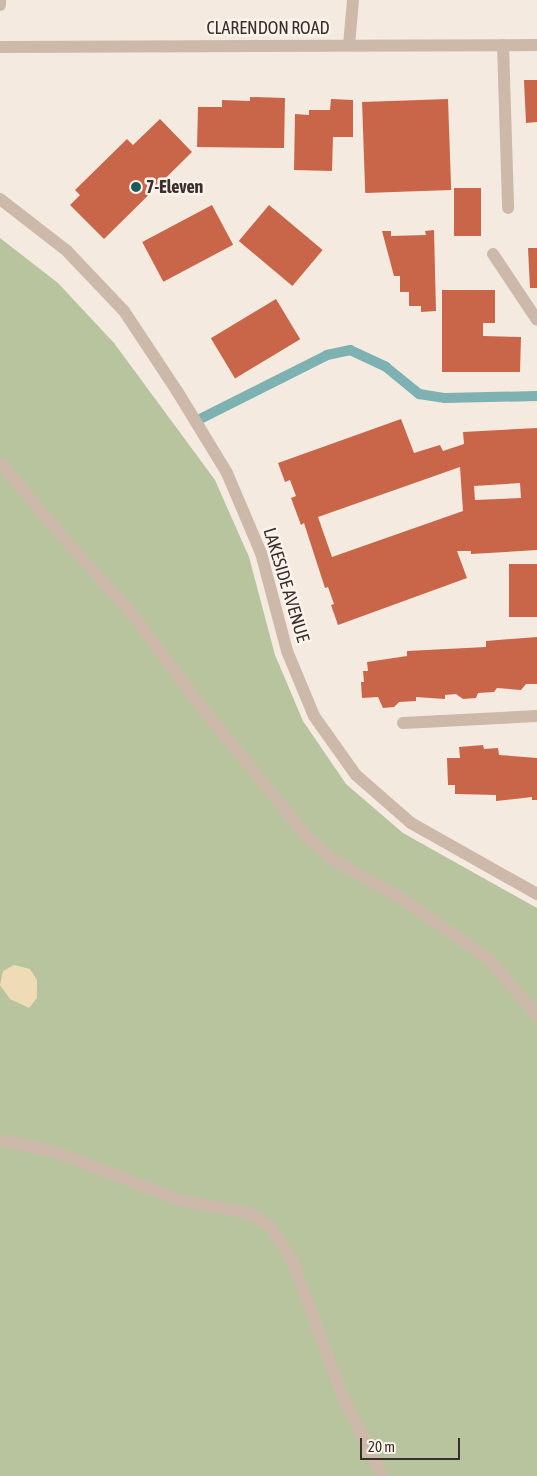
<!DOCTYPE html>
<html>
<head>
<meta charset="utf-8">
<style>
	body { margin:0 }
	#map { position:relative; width:537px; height:1476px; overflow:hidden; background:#f4eadf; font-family:"Asap Condensed",sans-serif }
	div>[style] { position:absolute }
	.green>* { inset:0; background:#b8c49e }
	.sand>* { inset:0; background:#efdbb6 }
	.stream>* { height:10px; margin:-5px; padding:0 5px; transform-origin:5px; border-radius:5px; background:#7db1b2 }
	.building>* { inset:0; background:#c96548; transform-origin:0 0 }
	.minor>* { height:12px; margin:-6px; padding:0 6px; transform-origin:6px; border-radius:6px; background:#cdb9aa }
	.dots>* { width:14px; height:14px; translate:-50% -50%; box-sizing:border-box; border:2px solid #fbf4ec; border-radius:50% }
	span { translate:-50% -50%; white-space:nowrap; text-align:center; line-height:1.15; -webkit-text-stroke:5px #fbf4ec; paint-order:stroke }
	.street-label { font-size:18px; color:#3a2f2a }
	.poi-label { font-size:18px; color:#3a2f2a; font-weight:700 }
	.left { translate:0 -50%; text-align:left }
	.scale { position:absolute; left:360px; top:1438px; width:100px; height:22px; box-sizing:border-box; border:2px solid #3a2f2a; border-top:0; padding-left:6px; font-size:15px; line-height:18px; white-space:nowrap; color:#3a2f2a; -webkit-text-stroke:4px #fbf4ec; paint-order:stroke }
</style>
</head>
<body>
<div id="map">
	<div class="green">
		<i style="clip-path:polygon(0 238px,58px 283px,114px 343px,215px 480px,249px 557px,275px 655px,303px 721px,346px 784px,403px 833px,537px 908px,537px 1476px,0 1476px)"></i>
	</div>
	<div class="sand">
		<i style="clip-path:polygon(14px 965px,30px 969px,37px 980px,37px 998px,29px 1008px,10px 999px,0 985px,3px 971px)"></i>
	</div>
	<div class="stream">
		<i style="left:196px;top:421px;width:147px;rotate:-26.7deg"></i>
		<i style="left:327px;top:355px;width:24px;rotate:-12deg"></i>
		<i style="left:350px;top:350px;width:40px;rotate:25deg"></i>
		<i style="left:386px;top:367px;width:43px;rotate:39.3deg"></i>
		<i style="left:419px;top:394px;width:25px;rotate:9deg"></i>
		<i style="left:444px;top:398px;width:93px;rotate:-1.2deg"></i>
	</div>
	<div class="building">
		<i style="clip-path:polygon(524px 80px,537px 80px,537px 122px,526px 123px)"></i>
		<i style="clip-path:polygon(250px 97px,285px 98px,284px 148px,197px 147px,198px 107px,222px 107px,222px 100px,250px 101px)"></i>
		<i style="clip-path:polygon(331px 99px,353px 100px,353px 137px,333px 137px,332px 171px,294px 170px,295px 114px,309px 115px,309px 110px,330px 110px)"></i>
		<i style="left:448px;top:99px;width:91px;height:86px;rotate:88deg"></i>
		<i style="clip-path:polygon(160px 119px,192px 152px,104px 239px,70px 205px,80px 195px,75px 190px,127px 139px,133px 145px)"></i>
		<i style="left:454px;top:188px;width:27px;height:48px"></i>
		<i style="left:212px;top:205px;width:45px;height:79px;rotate:62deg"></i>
		<i style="left:269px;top:205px;width:70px;height:47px;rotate:40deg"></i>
		<i style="clip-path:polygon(434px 230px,436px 311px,421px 312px,421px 306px,409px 306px,409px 292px,400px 292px,400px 276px,394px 276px,382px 231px,391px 231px,391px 236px,426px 235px,425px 231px)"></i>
		<i style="clip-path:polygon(528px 248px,537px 248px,537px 288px,530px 288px)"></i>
		<i style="clip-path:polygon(442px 290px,495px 290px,495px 323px,483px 323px,483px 336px,521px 337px,520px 372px,442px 372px)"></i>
		<i style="left:276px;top:299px;width:47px;height:76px;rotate:59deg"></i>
		<i style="clip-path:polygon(evenodd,401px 419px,414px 453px,440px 445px,443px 451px,464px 444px,463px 432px,537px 428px,537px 550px,471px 554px,471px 551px,457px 551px,467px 578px,338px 625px,331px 605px,334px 604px,328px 587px,325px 588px,304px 523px,301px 525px,291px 498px,296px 496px,290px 480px,285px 482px,278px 463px,401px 419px,460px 467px,463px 511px,332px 557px,318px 517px,460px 467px,401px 419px,520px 483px,521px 498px,475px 500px,474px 486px,520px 483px)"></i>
		<i style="left:537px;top:564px;width:53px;height:28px;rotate:90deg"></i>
		<i style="clip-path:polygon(537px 637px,537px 684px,526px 684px,521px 690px,497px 688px,494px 692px,478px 693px,476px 698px,463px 699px,456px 694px,445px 695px,445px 699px,416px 697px,416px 701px,399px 702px,394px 707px,383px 708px,378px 697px,362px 698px,361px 682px,364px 682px,363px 671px,368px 671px,367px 662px,407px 656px,407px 651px,486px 647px,486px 641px)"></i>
		<i style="clip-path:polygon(483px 745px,484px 749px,498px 748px,499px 755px,537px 758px,537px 800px,532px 800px,532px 797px,496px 801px,496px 795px,455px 794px,455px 785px,448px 785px,447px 758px,460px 758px,459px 747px)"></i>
	</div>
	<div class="minor">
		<i style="left:0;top:5px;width:5px;rotate:-90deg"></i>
		<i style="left:349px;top:45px;width:45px;rotate:-84.9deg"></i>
		<i style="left:503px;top:45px;width:163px;rotate:88.2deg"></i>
		<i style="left:0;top:47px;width:537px;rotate:-0.21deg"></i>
		<i style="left:0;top:199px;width:85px;rotate:37.8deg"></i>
		<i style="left:67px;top:251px;width:83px;rotate:46.5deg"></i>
		<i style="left:124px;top:311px;width:96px;rotate:56.5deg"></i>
		<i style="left:177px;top:391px;width:96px;rotate:58.6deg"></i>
		<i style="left:227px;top:473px;width:87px;rotate:67deg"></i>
		<i style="left:261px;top:553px;width:101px;rotate:75.1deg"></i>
		<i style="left:287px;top:651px;width:70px;rotate:67.4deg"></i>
		<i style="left:314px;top:716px;width:72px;rotate:54.6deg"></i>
		<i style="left:356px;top:775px;width:73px;rotate:41.1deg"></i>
		<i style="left:411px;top:823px;width:145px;rotate:29.4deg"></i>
		<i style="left:493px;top:254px;width:79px;rotate:56.3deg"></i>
		<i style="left:0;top:463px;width:105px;rotate:49.6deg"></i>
		<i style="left:68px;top:543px;width:92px;rotate:47.6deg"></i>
		<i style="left:130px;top:611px;width:117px;rotate:53.3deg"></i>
		<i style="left:200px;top:705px;width:171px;rotate:50.9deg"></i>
		<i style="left:308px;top:838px;width:33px;rotate:41deg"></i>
		<i style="left:333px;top:860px;width:72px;rotate:29.1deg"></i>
		<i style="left:396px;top:895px;width:113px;rotate:34.5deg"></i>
		<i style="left:489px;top:959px;width:75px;rotate:49.9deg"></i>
		<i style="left:403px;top:723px;width:134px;rotate:-3deg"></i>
		<i style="left:0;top:1140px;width:57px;rotate:12.1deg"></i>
		<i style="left:56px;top:1152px;width:132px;rotate:21.3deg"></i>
		<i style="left:179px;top:1200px;width:70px;rotate:10.7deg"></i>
		<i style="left:248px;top:1213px;width:26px;rotate:31deg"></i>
		<i style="left:270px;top:1226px;width:40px;rotate:57.1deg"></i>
		<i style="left:292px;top:1260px;width:146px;rotate:69.6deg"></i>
		<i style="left:343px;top:1397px;width:88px;rotate:63.7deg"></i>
	</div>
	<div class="dots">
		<i style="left:136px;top:187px;background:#1e5a5d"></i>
	</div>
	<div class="street-label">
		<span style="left:268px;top:28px">CLARENDON ROAD</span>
		<span style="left:286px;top:585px;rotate:73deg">LAKESIDE AVENUE</span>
	</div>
	<div class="poi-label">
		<span class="left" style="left:146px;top:187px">7-Eleven</span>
	</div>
	<div class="scale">20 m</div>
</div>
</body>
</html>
